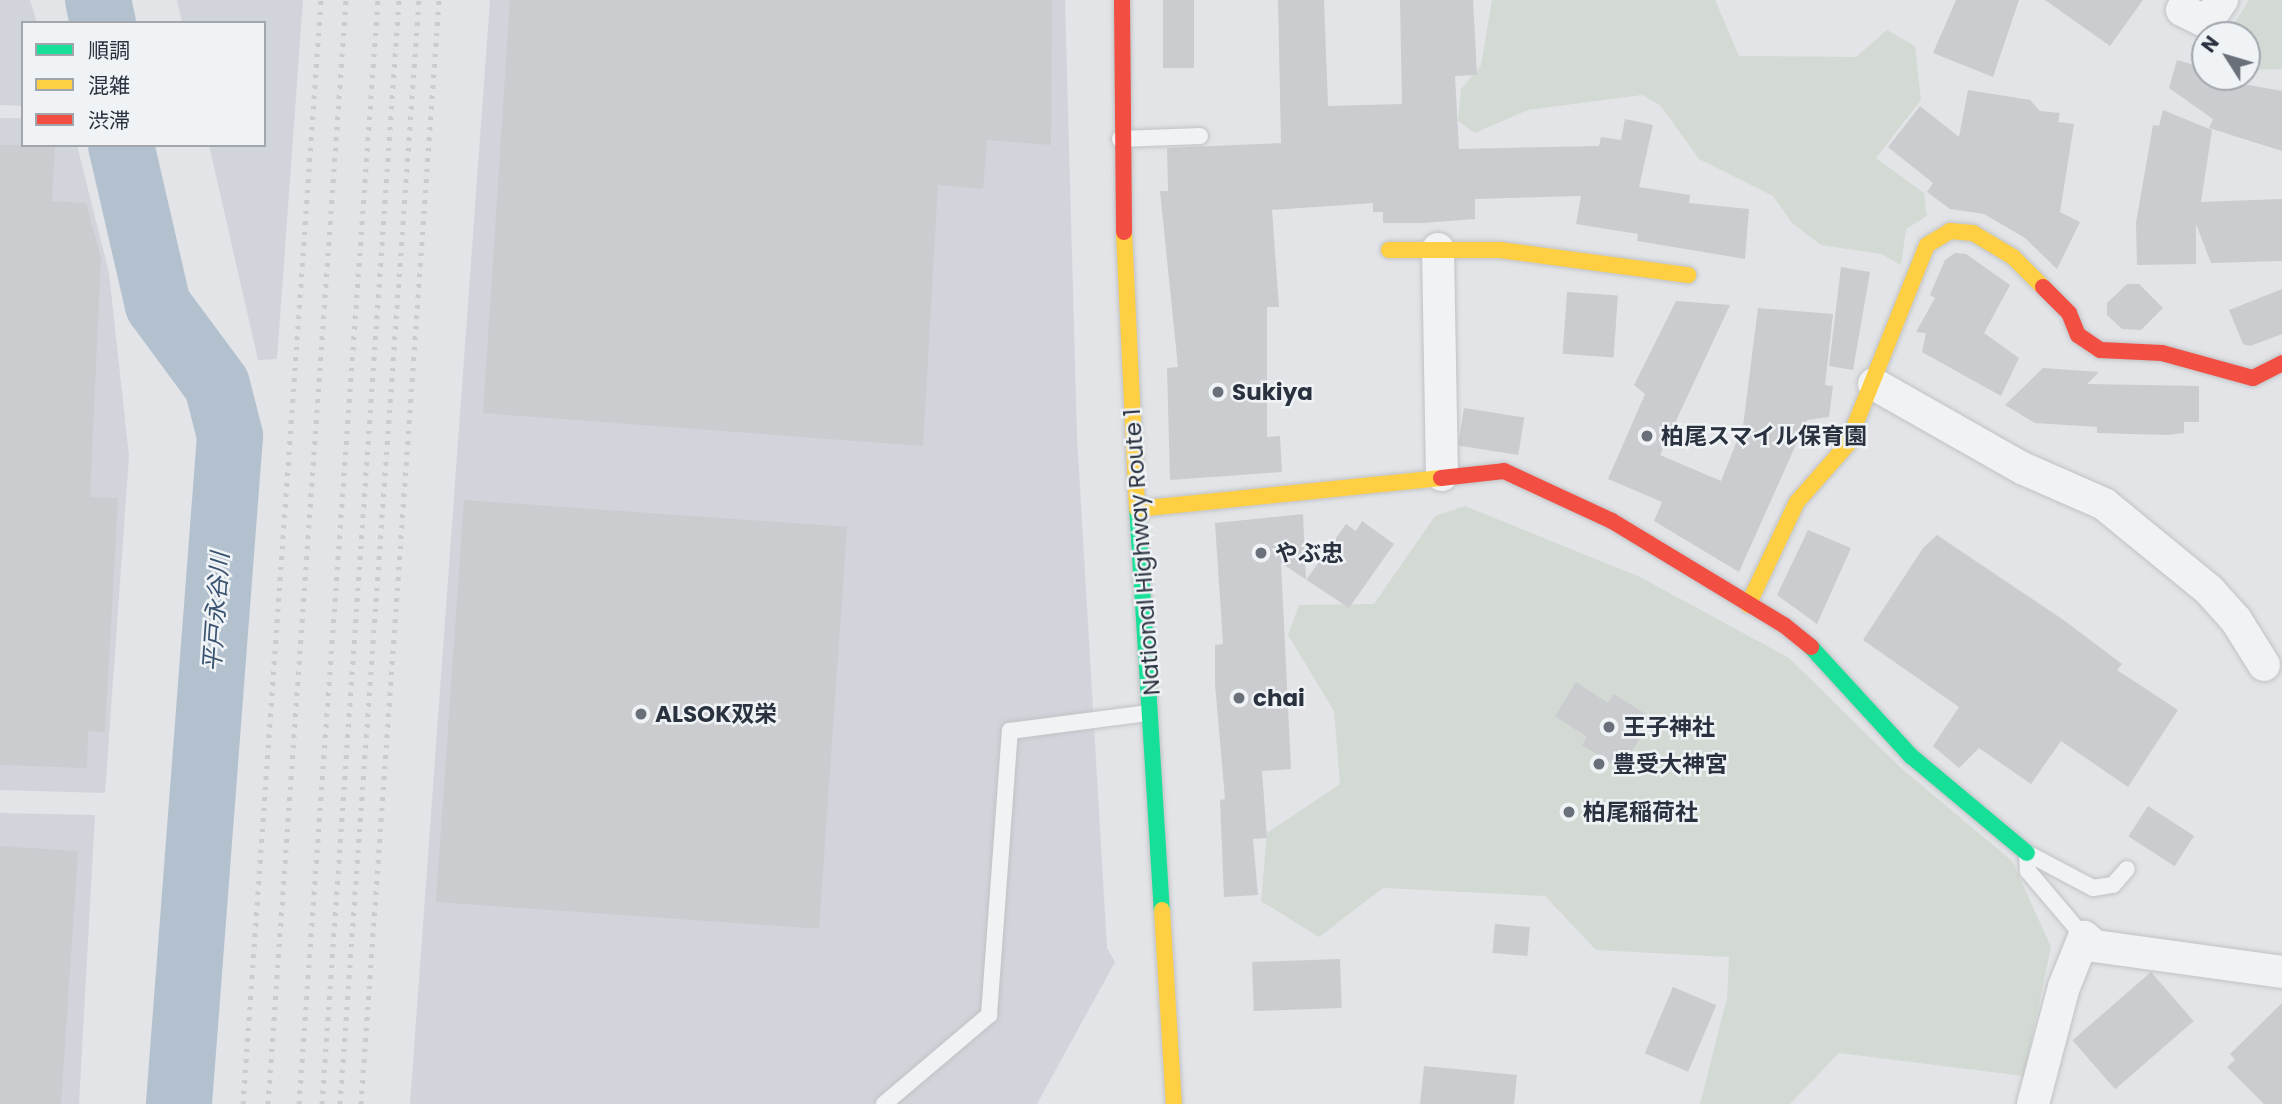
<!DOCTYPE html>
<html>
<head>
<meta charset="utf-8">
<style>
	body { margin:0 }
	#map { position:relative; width:2282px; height:1104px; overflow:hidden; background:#e2e4e7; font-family:Poppins,"Noto Sans JP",sans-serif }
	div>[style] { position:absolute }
	.built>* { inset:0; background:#d1d4da }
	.green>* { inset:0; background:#d3dad3 }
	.river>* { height:66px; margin:-33px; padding:0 33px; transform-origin:33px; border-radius:33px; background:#b3c1cf }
	.building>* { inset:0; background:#cacccf; transform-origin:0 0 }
	.roads { filter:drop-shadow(0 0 2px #c0c2c5) drop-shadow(0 0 2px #c0c2c5) }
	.lane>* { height:16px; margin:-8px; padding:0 8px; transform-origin:8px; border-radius:8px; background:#f1f2f4 }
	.street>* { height:32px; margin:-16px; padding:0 16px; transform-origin:16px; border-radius:16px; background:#f1f2f4 }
	.fast>* { height:16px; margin:-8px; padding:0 8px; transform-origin:8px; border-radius:8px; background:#16e098 }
	.slow>* { height:16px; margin:-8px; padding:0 8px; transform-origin:8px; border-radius:8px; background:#ffcf43 }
	.jam>* { height:16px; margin:-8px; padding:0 8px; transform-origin:8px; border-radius:8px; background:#f24e42 }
	.rail>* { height:5px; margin-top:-2.5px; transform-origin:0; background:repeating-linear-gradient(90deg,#cbccce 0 3.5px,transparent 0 10.5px) }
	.dots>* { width:19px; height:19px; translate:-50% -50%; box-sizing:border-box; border:4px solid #f0f3f6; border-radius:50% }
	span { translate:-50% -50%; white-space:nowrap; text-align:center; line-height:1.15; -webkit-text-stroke:5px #f0f3f6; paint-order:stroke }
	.poi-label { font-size:23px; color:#2a323f; font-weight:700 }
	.left { translate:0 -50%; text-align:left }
	.street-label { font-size:23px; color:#2a323f }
	.water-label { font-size:24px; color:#38526f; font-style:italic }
	.legend { position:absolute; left:21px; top:21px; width:245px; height:126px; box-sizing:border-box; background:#f0f3f6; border:2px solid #a1a6ad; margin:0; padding:9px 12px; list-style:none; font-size:21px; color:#2a323f }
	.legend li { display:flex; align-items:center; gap:14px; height:35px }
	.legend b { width:35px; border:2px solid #a1a6ad }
	.north { position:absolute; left:2191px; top:21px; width:70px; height:70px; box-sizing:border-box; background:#f0f3f6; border:2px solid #a1a6ad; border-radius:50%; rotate:307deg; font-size:19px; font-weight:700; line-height:28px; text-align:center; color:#2a323f }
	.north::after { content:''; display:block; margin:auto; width:24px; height:32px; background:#6a707a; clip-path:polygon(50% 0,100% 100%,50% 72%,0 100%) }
</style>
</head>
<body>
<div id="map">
	<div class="built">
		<i style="clip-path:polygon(0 0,30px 0,37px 23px,23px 23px,23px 106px,0 105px)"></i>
		<i style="clip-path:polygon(177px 0,303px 0,277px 359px,258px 360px,209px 145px,264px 145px,264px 23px,182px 23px)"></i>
		<i style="clip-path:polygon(490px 0,1065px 0,1077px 436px,1107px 948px,1115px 962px,1037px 1104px,410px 1104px)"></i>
		<i style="clip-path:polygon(0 118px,23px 118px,23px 145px,77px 145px,109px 273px,129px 456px,105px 793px,0 790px)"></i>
		<i style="clip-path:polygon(0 813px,95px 815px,79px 1104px,0 1104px)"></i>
	</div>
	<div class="green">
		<i style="clip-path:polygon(1492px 0,1715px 0,1739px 56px,1856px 57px,1887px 30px,1915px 46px,1921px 100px,1876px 158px,1924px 193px,1927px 216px,1906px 229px,1901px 265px,1881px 254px,1821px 245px,1792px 223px,1773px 196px,1699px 159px,1660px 105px,1642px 95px,1528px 110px,1475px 133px,1458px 121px,1461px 89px,1481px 65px)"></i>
		<i style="clip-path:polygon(2249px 0,2282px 0,2282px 69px,2247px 70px,2247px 35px,2227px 35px)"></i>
		<i style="clip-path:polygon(1465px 506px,1640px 577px,1789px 658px,1901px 768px,2012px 861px,2051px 947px,2024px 1076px,1839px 1053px,1790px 1104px,1700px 1104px,1727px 998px,1729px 957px,1596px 950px,1545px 896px,1383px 888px,1319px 937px,1261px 901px,1267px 833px,1340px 784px,1334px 711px,1288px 635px,1299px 605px,1374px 604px,1435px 516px)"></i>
	</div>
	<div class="river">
		<i style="left:98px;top:0;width:24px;rotate:78deg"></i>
		<i style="left:121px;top:145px;width:164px;rotate:77deg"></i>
		<i style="left:158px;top:305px;width:99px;rotate:53.6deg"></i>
		<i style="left:217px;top:385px;width:53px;rotate:75.7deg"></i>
		<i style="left:230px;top:436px;width:670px;rotate:94.37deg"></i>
	</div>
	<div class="building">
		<i style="clip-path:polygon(510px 0,1052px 0,1051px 145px,987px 140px,983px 189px,938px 185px,923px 446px,483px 413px)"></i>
		<i style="left:1163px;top:0;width:31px;height:68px"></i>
		<i style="clip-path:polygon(1278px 0,1324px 0,1328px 106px,1402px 104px,1400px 0,1473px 0,1477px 75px,1455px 76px,1459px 149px,1599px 146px,1601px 137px,1621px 140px,1625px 119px,1653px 125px,1639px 187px,1690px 195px,1689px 203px,1749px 209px,1745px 259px,1637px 241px,1638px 234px,1576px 224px,1581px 196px,1475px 199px,1475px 219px,1423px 223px,1383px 223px,1383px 212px,1373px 212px,1373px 203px,1272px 210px,1279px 307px,1267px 307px,1267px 437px,1280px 436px,1282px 472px,1170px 480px,1167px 368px,1178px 367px,1160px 191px,1168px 191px,1167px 148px,1281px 143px)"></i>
		<i style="clip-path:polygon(1956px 0,2019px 0,1993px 77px,1933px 53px)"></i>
		<i style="clip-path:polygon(2045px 0,2143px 0,2110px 46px)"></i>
		<i style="clip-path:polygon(2177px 60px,2205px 68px,2205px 77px,2282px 91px,2282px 151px,2209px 128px,2213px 119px,2169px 88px)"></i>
		<i style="clip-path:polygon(1968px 90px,2030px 100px,2040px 111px,2060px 113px,2058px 122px,2074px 124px,2060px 212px,2080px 222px,2057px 269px,2025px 238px,1984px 214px,1950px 209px,1927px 192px,1933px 183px,1888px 147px,1920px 106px,1959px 137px)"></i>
		<i style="clip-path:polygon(2163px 110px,2212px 130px,2201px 202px,2282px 199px,2282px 261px,2211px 263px,2196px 224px,2196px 264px,2137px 265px,2136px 223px,2153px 125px,2159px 126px)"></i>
		<i style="clip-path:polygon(0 145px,55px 145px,52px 201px,86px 203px,101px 258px,90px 497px,118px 498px,105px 732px,88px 731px,87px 768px,0 765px)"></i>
		<i style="clip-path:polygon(1955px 253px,1966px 254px,2010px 285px,1984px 333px,2019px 358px,2001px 396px,1922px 352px,1926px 333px,1916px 332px,1935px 298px,1930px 295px,1945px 260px)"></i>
		<i style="clip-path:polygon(1841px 267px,1870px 272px,1853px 370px,1829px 366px)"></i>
		<i style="clip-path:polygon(2127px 284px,2139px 284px,2163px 308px,2141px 330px,2122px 329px,2107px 315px,2107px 303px)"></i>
		<i style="clip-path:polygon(2282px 289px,2282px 334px,2250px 346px,2243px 344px,2229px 310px)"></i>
		<i style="left:1567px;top:292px;width:51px;height:62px;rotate:4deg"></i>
		<i style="clip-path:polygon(1676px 301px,1730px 305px,1660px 455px,1721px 481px,1743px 426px,1758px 308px,1833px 314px,1825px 385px,1833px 386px,1829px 417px,1807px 420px,1739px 572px,1654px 521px,1662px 502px,1608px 479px,1645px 394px,1634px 385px)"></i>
		<i style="clip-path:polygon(2043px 368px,2099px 372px,2087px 384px,2199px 386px,2199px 422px,2184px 422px,2184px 433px,2166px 435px,2097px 433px,2097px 427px,2035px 423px,2005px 405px)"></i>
		<i style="left:1464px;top:408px;width:61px;height:38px;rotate:9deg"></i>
		<i style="left:464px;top:500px;width:384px;height:403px;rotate:4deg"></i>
		<i style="clip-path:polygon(1303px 514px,1306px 580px,1346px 524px,1356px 531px,1362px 521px,1394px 544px,1349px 608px,1281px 563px,1291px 769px,1262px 771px,1267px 838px,1253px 839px,1258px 895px,1224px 897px,1220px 800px,1225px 799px,1215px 684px,1215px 645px,1223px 644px,1215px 523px)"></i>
		<i style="clip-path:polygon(1808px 530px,1851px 548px,1817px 624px,1777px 595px)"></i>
		<i style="clip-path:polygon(1937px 535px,2065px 621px,2122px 664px,2117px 670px,2178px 710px,2128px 787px,2061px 741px,2031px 784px,1979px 748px,1959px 768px,1933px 746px,1959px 707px,1863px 640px,1923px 548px)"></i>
		<i style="clip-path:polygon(1576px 682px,1608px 703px,1614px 694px,1652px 718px,1621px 769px,1582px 745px,1587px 737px,1555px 716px)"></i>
		<i style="left:2148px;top:806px;width:55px;height:36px;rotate:33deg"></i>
		<i style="clip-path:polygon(0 846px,78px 851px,61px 1104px,0 1104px)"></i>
		<i style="left:1495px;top:924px;width:35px;height:29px;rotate:5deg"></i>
		<i style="left:1340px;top:959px;width:49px;height:88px;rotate:88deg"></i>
		<i style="left:2151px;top:972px;width:65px;height:104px;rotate:49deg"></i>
		<i style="left:1673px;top:987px;width:47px;height:72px;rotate:23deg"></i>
		<i style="clip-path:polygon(2282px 1003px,2282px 1104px,2264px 1104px,2227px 1067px,2235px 1060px,2230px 1054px)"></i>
		<i style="clip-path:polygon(1424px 1066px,1517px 1075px,1514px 1104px,1420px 1104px)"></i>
	</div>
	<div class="roads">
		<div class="lane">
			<i style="left:1120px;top:139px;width:80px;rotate:-2.1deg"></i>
			<i style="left:2027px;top:853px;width:75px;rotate:27.9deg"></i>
			<i style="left:2093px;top:888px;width:20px;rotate:-9deg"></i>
			<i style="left:2113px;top:885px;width:21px;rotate:-49deg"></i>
			<i style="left:2027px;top:853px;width:18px;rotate:87deg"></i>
			<i style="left:2028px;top:871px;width:87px;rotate:49.7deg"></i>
			<i style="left:884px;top:1104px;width:138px;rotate:-40.3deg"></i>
			<i style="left:989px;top:1015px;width:285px;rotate:-85.8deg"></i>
			<i style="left:1010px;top:731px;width:140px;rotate:-7.4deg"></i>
		</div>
		<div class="street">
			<i style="left:2182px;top:10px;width:28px;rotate:26deg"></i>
			<i style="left:2207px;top:22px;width:27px;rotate:-56deg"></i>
			<i style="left:1438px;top:249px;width:226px;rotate:89deg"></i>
			<i style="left:1874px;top:384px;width:170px;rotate:29.6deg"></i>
			<i style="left:2022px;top:468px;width:90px;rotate:23.7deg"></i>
			<i style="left:2104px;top:504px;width:136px;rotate:39.3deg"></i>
			<i style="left:2209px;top:590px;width:40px;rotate:48deg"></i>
			<i style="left:2236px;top:620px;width:53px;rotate:58.1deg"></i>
			<i style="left:2033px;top:1104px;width:121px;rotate:-75.2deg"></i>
			<i style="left:2064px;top:987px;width:54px;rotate:-68.2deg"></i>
			<i style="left:2084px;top:937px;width:14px;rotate:39deg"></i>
			<i style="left:2095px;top:946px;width:189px;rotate:7.9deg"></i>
		</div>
		<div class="fast">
			<i style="left:1137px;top:505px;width:406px;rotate:86.5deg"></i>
			<i style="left:1811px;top:647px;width:148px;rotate:47.5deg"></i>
			<i style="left:1911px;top:756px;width:151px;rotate:39.9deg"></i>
		</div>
		<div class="slow">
			<i style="left:1124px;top:232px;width:273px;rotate:87.3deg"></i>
			<i style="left:1389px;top:250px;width:111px"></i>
			<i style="left:1500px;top:250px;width:190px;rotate:7.6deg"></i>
			<i style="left:1137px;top:509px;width:306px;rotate:-5.8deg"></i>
			<i style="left:1748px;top:605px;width:114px;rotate:-64.6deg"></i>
			<i style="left:1797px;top:502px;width:76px;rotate:-48.7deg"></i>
			<i style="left:1847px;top:445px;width:215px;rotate:-68.2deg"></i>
			<i style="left:1927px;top:245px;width:27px;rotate:-31deg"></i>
			<i style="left:1950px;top:231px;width:23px;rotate:5deg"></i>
			<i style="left:1973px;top:233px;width:47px;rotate:31deg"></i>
			<i style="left:2013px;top:257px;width:42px;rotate:45deg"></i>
			<i style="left:1162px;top:910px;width:194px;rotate:86.5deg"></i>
		</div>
		<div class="jam">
			<i style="left:1122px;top:0;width:232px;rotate:89.5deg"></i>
			<i style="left:2043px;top:287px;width:37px;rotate:45deg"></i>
			<i style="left:2069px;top:313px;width:24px;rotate:68deg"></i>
			<i style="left:2078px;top:335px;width:27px;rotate:34deg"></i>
			<i style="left:2100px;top:350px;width:62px;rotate:2.8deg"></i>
			<i style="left:2162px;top:353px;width:94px;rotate:15.4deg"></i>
			<i style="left:2253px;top:378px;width:33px;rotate:-27deg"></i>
			<i style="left:1441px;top:478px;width:63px;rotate:-6.3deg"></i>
			<i style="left:1504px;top:471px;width:119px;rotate:24.8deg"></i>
			<i style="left:1612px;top:521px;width:201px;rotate:31.2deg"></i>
			<i style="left:1784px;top:625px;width:35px;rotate:39deg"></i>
		</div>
	</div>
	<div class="rail">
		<i style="left:243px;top:1104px;width:1107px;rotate:-85.96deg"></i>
		<i style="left:268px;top:1104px;width:1107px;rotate:-85.96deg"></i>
		<i style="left:299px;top:1104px;width:1107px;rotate:-85.91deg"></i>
		<i style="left:322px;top:1104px;width:1107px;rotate:-86.01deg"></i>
		<i style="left:340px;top:1104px;width:1107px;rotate:-85.91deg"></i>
		<i style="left:361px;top:1104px;width:1107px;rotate:-85.96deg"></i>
	</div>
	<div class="dots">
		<i style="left:1218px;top:392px;background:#6a707a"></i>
		<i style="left:1647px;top:436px;background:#6a707a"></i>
		<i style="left:1261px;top:553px;background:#6a707a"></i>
		<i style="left:1239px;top:698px;background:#6a707a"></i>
		<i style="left:641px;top:714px;background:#6a707a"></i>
		<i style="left:1609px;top:727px;background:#6a707a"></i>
		<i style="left:1599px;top:764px;background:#6a707a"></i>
		<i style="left:1569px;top:812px;background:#6a707a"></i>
	</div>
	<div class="poi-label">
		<span class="left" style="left:1232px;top:392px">Sukiya</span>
		<span class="left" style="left:1661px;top:436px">柏尾スマイル保育園</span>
		<span class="left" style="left:1275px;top:553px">やぶ忠</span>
		<span class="left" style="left:1253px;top:698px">chai</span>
		<span class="left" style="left:655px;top:714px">ALSOK双栄</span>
		<span class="left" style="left:1623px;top:727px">王子神社</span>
		<span class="left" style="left:1613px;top:764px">豊受大神宮</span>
		<span class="left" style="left:1583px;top:812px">柏尾稲荷社</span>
	</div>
	<div class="street-label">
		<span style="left:1142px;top:552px;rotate:-94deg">National Highway Route 1</span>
	</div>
	<div class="water-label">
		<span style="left:216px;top:612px;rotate:-86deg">平戸永谷川</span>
	</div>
	<ul class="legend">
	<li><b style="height:9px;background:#16e098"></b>順調</li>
	<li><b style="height:9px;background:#ffcf43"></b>混雑</li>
	<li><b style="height:9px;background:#f24e42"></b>渋滞</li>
	</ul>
	<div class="north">N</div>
</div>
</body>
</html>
